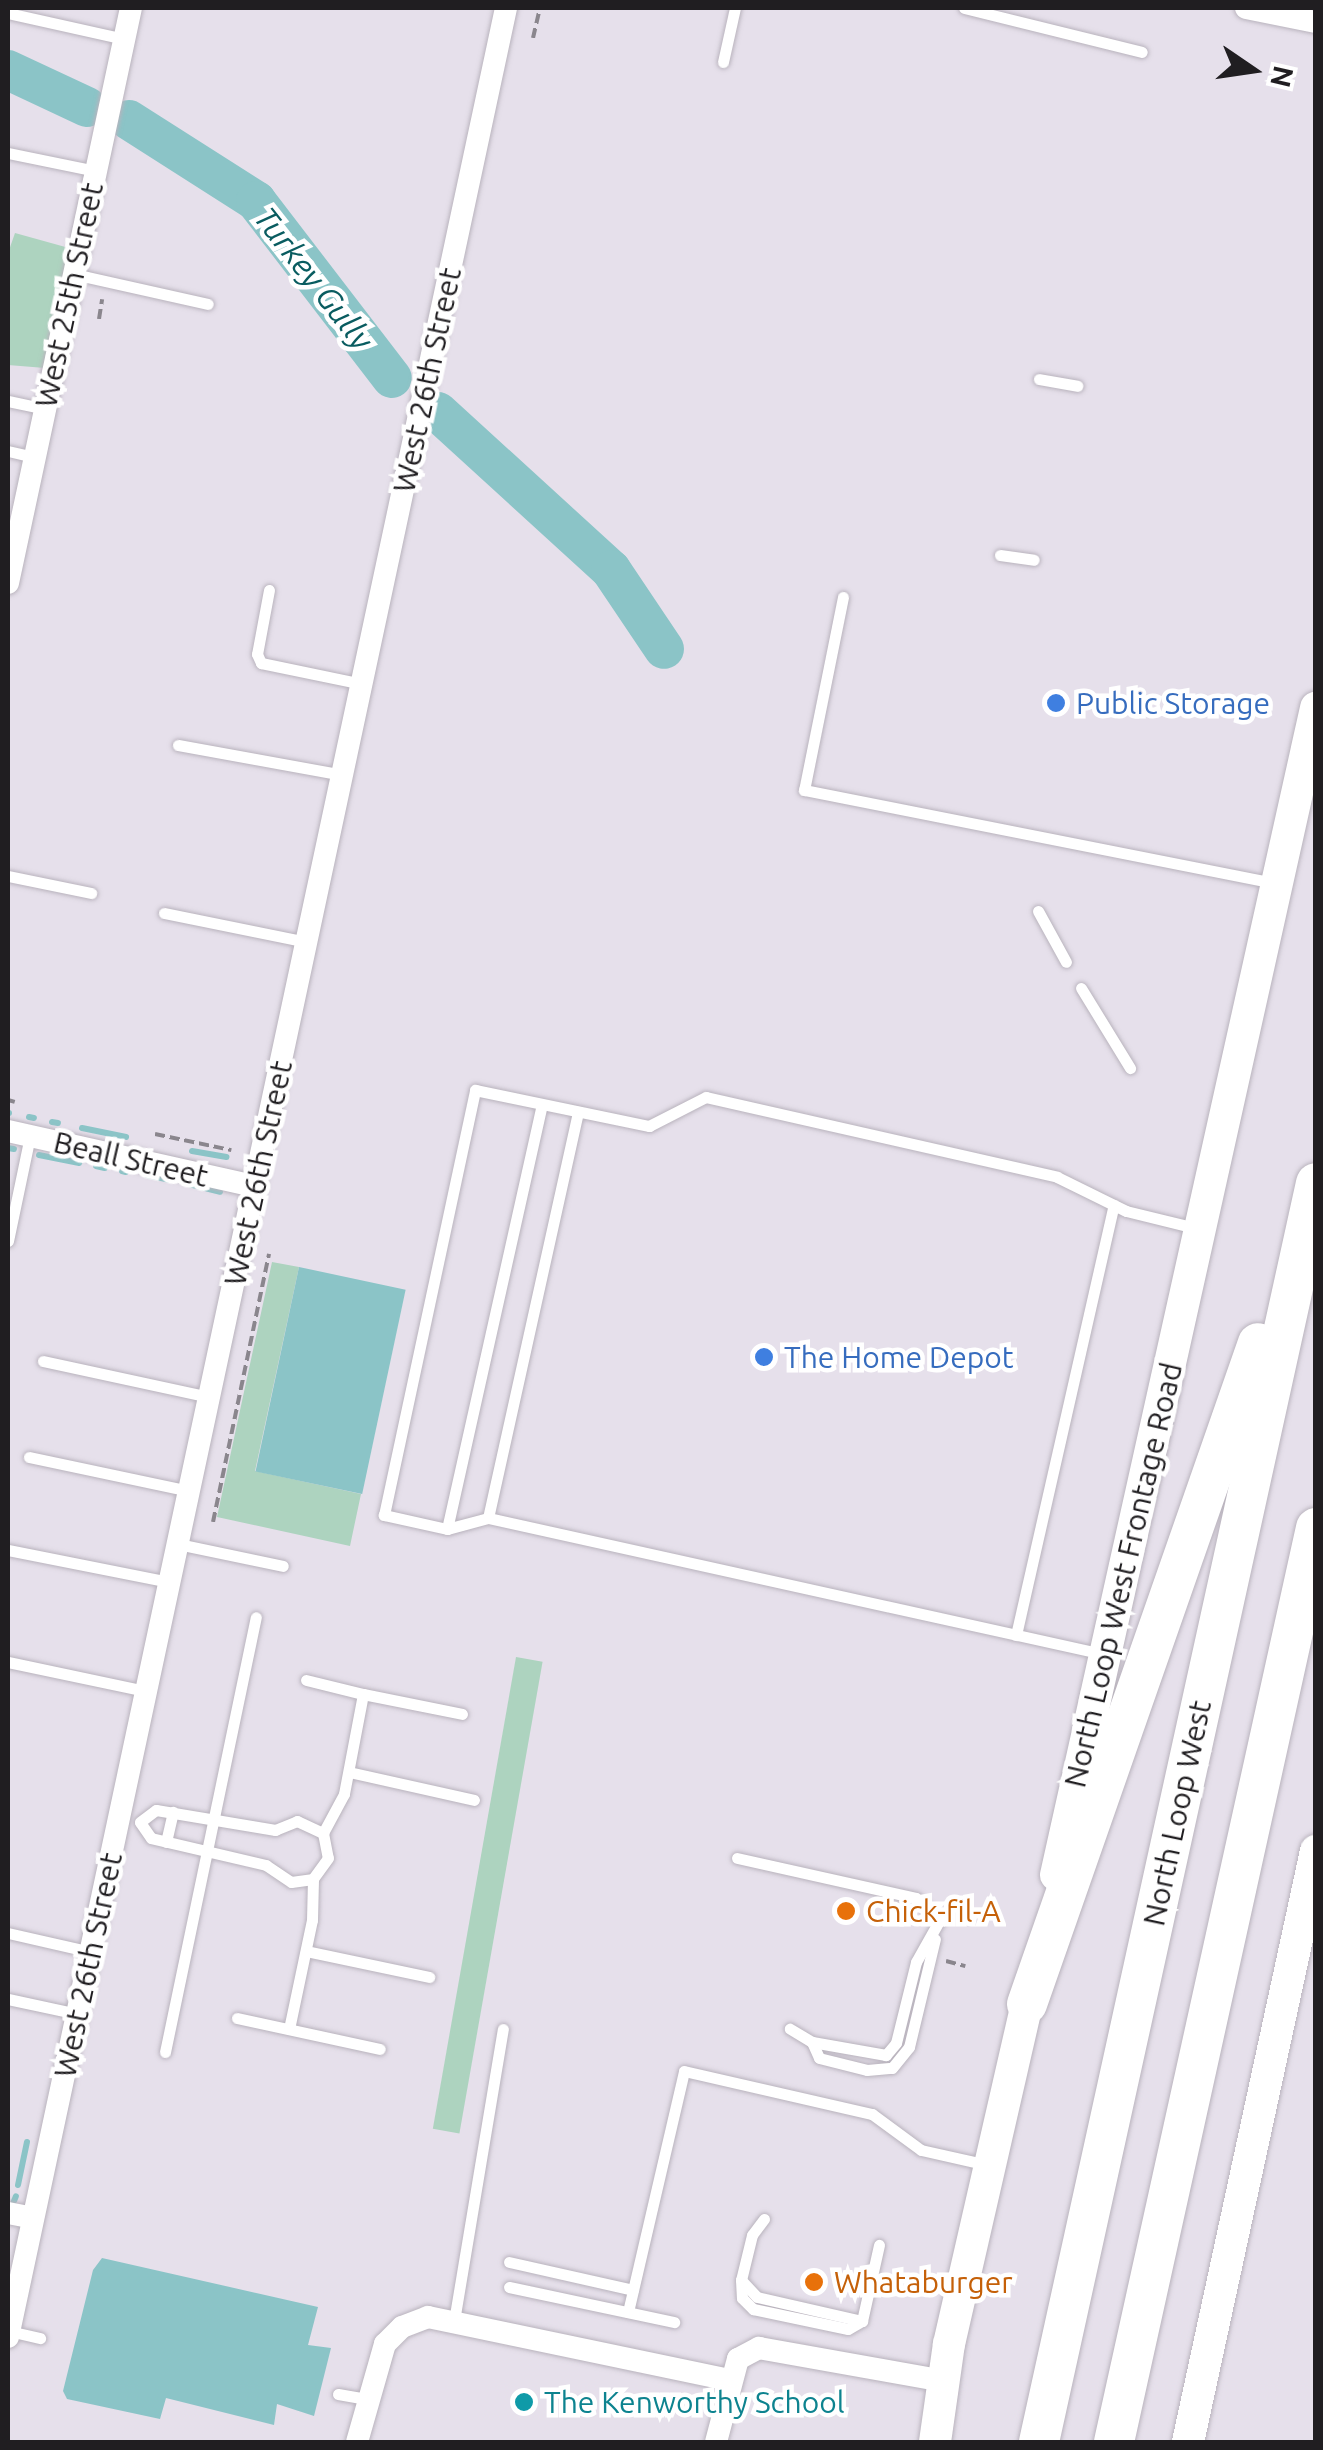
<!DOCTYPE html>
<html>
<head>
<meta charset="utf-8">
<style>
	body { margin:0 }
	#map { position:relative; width:1323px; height:2450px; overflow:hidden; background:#e6e0eb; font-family:Ubuntu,sans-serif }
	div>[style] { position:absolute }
	.green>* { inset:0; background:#add3bf; transform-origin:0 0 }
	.water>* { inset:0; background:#8bc4c7; transform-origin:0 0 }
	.stream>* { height:6px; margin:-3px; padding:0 3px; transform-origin:3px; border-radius:3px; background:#8bc4c7 }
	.river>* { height:40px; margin:-20px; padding:0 20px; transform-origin:20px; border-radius:20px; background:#8bc4c7 }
	.path>* { height:4px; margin-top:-2px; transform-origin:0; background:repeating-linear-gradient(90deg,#8a868d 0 10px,transparent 0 15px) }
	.roads { filter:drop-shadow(0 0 2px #b9b3bd) drop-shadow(0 0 2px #b9b3bd) }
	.service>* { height:11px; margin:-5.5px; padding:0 5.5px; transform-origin:5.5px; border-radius:5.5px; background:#fff }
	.minor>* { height:22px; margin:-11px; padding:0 11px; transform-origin:11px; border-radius:11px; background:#fff }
	.secondary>* { height:32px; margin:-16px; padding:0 16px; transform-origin:16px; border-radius:16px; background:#fff }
	.motorway>* { height:40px; margin:-20px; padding:0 20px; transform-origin:20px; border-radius:20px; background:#fff }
	.dots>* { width:28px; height:28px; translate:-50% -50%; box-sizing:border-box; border:5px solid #fff; border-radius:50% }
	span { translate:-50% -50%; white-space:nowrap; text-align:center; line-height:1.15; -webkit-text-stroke:9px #fff; paint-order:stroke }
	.street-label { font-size:30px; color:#201e21 }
	.shop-label { font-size:30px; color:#366cbe }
	.left { translate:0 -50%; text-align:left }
	.food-label { font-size:30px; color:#c56008 }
	.culture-label { font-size:30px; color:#0d838f }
	.water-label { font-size:32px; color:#095c60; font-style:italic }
	.frame { position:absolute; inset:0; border:10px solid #201e21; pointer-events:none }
	.north { position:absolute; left:1203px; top:20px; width:100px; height:100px; -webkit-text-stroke:8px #fff; paint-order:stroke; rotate:103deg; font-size:28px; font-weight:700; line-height:40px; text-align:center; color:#201e21 }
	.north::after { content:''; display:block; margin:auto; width:35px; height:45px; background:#201e21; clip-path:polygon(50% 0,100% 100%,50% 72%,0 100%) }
</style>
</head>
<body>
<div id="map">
	<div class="green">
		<i style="clip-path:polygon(15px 233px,69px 248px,45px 368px,8px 365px,8px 253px)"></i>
		<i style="clip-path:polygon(272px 1262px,299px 1267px,255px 1471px,361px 1494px,350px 1546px,217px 1517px)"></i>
		<i style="left:516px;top:1657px;width:27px;height:479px;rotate:10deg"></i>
	</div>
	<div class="water">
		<i style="left:299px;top:1267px;width:109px;height:209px;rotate:12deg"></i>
		<i style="clip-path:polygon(102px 2258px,318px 2307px,308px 2345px,331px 2348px,314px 2416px,277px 2404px,274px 2425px,166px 2398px,160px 2419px,67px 2399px,63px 2391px,93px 2270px)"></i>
	</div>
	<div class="stream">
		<i style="left:8px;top:1113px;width:1px"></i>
		<i style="left:29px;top:1117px;width:5px;rotate:11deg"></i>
		<i style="left:52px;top:1122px;width:6px;rotate:9deg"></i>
		<i style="left:82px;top:1128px;width:45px;rotate:11.6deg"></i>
		<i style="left:8px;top:1148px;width:6px;rotate:9deg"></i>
		<i style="left:192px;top:1151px;width:35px;rotate:10deg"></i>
		<i style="left:39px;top:1155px;width:41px;rotate:11.3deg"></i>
		<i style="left:96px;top:1166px;width:9px;rotate:13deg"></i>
		<i style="left:122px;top:1171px;width:4px;rotate:14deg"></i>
		<i style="left:147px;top:1175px;width:24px;rotate:12deg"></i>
		<i style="left:189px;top:1184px;width:32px;rotate:14deg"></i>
		<i style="left:18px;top:2185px;width:44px;rotate:-78.2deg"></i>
		<i style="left:14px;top:2201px;width:5px;rotate:-68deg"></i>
	</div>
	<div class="river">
		<i style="left:8px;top:70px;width:87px;rotate:25.1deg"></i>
		<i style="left:129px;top:120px;width:151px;rotate:32.5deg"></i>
		<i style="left:256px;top:201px;width:223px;rotate:52.5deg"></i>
		<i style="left:438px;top:412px;width:234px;rotate:42.4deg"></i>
		<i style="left:611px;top:570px;width:95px;rotate:56.1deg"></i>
	</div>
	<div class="path">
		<i style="left:533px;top:38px;width:31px;rotate:-77deg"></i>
		<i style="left:99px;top:319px;width:20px;rotate:-81deg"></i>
		<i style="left:8px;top:1100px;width:7px;rotate:16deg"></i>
		<i style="left:155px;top:1134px;width:78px;rotate:11.9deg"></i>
		<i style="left:213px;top:1522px;width:274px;rotate:-78.2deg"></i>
		<i style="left:946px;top:1961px;width:20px;rotate:15deg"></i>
	</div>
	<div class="roads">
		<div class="service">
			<i style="left:964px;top:8px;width:183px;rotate:13.9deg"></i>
			<i style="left:8px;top:13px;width:119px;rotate:12.6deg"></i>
			<i style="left:723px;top:62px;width:55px;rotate:-77.5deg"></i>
			<i style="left:8px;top:153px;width:90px;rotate:11.6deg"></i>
			<i style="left:74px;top:274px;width:137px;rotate:12.6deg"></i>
			<i style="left:1039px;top:379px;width:39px;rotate:10deg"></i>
			<i style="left:8px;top:401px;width:38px;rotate:12deg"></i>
			<i style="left:8px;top:451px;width:27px;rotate:13deg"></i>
			<i style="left:1000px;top:555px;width:34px;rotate:8deg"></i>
			<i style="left:269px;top:590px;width:65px;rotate:100.6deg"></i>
			<i style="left:257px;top:654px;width:10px;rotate:66deg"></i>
			<i style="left:261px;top:663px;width:103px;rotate:11.7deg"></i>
			<i style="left:843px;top:597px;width:197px;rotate:101.4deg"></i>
			<i style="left:804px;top:790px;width:477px;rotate:11.2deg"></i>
			<i style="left:178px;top:745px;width:168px;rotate:10.3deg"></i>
			<i style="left:8px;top:876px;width:85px;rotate:11.6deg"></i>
			<i style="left:1038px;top:911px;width:58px;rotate:61.2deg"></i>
			<i style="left:164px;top:913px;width:146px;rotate:11.5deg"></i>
			<i style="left:1081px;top:988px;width:94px;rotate:58.5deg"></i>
			<i style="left:8px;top:1241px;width:107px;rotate:-78.2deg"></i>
			<i style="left:43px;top:1361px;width:170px;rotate:12.2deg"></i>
			<i style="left:29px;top:1457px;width:164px;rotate:12deg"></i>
			<i style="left:488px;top:1518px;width:416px;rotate:-77.5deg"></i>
			<i style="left:447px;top:1529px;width:435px;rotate:-77.4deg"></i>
			<i style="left:178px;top:1544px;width:107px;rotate:11.8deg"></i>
			<i style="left:8px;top:1550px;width:165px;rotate:11.2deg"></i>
			<i style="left:1016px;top:1635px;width:441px;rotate:-77.2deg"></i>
			<i style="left:1103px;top:1654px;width:630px;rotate:-167.53deg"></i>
			<i style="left:488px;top:1518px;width:42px;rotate:165deg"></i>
			<i style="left:447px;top:1529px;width:65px;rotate:-167.5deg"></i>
			<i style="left:384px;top:1515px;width:435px;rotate:-77.9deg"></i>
			<i style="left:475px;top:1090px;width:178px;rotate:11.7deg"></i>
			<i style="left:649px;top:1126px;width:64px;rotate:-27deg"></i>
			<i style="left:706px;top:1097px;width:360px;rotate:12.8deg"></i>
			<i style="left:1057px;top:1177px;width:77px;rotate:26.2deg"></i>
			<i style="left:1126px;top:1211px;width:71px;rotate:13.8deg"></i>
			<i style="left:8px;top:1662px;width:141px;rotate:11.9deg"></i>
			<i style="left:306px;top:1680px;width:59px;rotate:13.8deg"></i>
			<i style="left:363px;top:1694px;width:102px;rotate:100.8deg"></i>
			<i style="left:344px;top:1794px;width:44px;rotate:118.3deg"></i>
			<i style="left:363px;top:1694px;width:101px;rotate:11.4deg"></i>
			<i style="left:349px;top:1772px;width:128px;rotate:12.6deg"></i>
			<i style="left:156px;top:1810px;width:121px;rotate:9.5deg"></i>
			<i style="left:275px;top:1830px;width:24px;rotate:-22deg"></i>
			<i style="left:297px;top:1821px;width:29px;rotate:25deg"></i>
			<i style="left:323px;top:1833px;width:25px;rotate:79deg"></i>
			<i style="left:328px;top:1858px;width:26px;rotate:126deg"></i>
			<i style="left:313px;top:1879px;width:22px;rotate:172deg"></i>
			<i style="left:291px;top:1882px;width:30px;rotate:-146deg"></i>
			<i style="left:266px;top:1865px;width:118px;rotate:-166.8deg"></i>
			<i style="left:151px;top:1838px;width:19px;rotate:-125deg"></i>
			<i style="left:140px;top:1822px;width:20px;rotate:-37deg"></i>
			<i style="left:166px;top:1842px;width:31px;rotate:-77deg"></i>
			<i style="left:737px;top:1858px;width:183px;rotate:12.6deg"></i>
			<i style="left:916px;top:1898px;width:33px;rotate:45deg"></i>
			<i style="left:939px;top:1921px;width:47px;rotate:119.3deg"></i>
			<i style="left:916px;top:1962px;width:83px;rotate:103.9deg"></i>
			<i style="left:896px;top:2043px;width:16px;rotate:130deg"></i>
			<i style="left:886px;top:2055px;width:75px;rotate:-170deg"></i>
			<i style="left:812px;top:2042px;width:26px;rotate:-149deg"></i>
			<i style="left:8px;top:1933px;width:85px;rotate:12.9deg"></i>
			<i style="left:306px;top:1951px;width:126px;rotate:11.9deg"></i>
			<i style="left:8px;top:1999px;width:72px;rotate:12.1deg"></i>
			<i style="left:237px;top:2018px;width:146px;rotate:12.2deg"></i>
			<i style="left:289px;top:2029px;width:111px;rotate:-78.1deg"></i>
			<i style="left:312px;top:1920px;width:41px;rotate:-88.6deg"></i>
			<i style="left:812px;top:2042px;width:17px;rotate:66deg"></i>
			<i style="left:819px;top:2058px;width:49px;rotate:14deg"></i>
			<i style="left:867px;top:2070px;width:25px;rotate:-5deg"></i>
			<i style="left:892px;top:2068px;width:27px;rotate:-51deg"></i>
			<i style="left:909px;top:2047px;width:111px;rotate:-76.5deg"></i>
			<i style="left:165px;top:2052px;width:444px;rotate:-78.2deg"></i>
			<i style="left:764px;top:2219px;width:20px;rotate:127deg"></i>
			<i style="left:752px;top:2235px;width:46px;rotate:103.7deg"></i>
			<i style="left:741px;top:2280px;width:23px;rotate:47deg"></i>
			<i style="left:757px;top:2297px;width:108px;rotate:12.9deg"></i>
			<i style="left:862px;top:2321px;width:78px;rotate:-77.4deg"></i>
			<i style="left:509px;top:2262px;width:127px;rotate:12.7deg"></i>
			<i style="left:741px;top:2280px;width:18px;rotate:87deg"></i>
			<i style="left:742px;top:2298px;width:16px;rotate:45deg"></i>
			<i style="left:753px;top:2309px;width:97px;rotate:11.9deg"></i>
			<i style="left:848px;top:2329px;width:16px;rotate:-30deg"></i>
			<i style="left:509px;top:2287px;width:169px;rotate:12deg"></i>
			<i style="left:628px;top:2312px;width:247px;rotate:-76.9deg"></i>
			<i style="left:684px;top:2071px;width:193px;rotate:12.9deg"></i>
			<i style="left:872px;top:2114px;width:61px;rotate:36.3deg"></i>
			<i style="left:921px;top:2150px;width:69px;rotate:12.6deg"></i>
			<i style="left:454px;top:2321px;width:296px;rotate:-80.5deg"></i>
			<i style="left:9px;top:2331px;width:32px;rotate:13deg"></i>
			<i style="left:338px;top:2394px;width:29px;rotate:10deg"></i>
		</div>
		<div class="minor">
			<i style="left:1246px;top:8px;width:71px;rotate:11.3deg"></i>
			<i style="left:8px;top:583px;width:588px;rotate:-77.93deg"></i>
			<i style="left:8px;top:1131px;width:253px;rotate:12.6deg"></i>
			<i style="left:8px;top:2213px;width:25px;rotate:11deg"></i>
			<i style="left:8px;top:2337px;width:2382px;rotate:-77.93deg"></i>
			<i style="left:357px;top:2442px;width:102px;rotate:-74.1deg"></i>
			<i style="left:385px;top:2344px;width:24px;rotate:-45deg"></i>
			<i style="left:402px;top:2327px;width:28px;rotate:-21deg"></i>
			<i style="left:428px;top:2317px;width:308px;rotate:11.8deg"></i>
			<i style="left:716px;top:2442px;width:86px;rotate:-75.2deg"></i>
			<i style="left:738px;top:2359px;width:24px;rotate:-28deg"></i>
			<i style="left:759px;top:2348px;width:189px;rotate:10.1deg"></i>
		</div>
		<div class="secondary">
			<i style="left:1056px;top:1875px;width:1196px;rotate:-77.44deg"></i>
			<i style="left:935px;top:2442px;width:99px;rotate:-81.9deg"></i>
			<i style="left:949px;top:2344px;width:371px;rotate:-77.1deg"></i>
			<i style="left:1188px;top:2442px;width:605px;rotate:-77.78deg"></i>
		</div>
		<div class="motorway">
			<i style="left:1027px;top:2004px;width:700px;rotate:-70.74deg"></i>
			<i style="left:1039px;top:2442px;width:1289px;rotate:-77.59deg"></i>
			<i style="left:1114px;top:2442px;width:936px;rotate:-77.54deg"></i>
		</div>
	</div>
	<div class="dots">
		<i style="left:1056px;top:703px;background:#3f7fe0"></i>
		<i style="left:764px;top:1357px;background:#3f7fe0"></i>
		<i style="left:846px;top:1911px;background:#e8710a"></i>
		<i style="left:814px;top:2282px;background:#e8710a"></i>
		<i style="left:524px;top:2402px;background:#0f9aa8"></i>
	</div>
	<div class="street-label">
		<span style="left:69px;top:295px;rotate:-78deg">West 25th Street</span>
		<span style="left:427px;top:380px;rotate:-78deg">West 26th Street</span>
		<span style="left:131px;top:1159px;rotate:13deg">Beall Street</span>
		<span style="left:258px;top:1173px;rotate:-78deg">West 26th Street</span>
		<span style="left:1123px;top:1575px;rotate:-77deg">North Loop West Frontage Road</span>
		<span style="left:1177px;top:1813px;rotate:-78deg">North Loop West</span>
		<span style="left:88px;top:1965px;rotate:-78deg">West 26th Street</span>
	</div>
	<div class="shop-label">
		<span class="left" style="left:1076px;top:703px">Public Storage</span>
		<span class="left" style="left:784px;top:1357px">The Home Depot</span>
	</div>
	<div class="food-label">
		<span class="left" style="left:866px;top:1911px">Chick-fil-A</span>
		<span class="left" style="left:834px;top:2282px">Whataburger</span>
	</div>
	<div class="culture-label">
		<span class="left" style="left:544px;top:2402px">The Kenworthy School</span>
	</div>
	<div class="water-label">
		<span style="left:314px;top:278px;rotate:52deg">Turkey Gully</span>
	</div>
	<div class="frame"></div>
	<div class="north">N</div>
</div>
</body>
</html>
